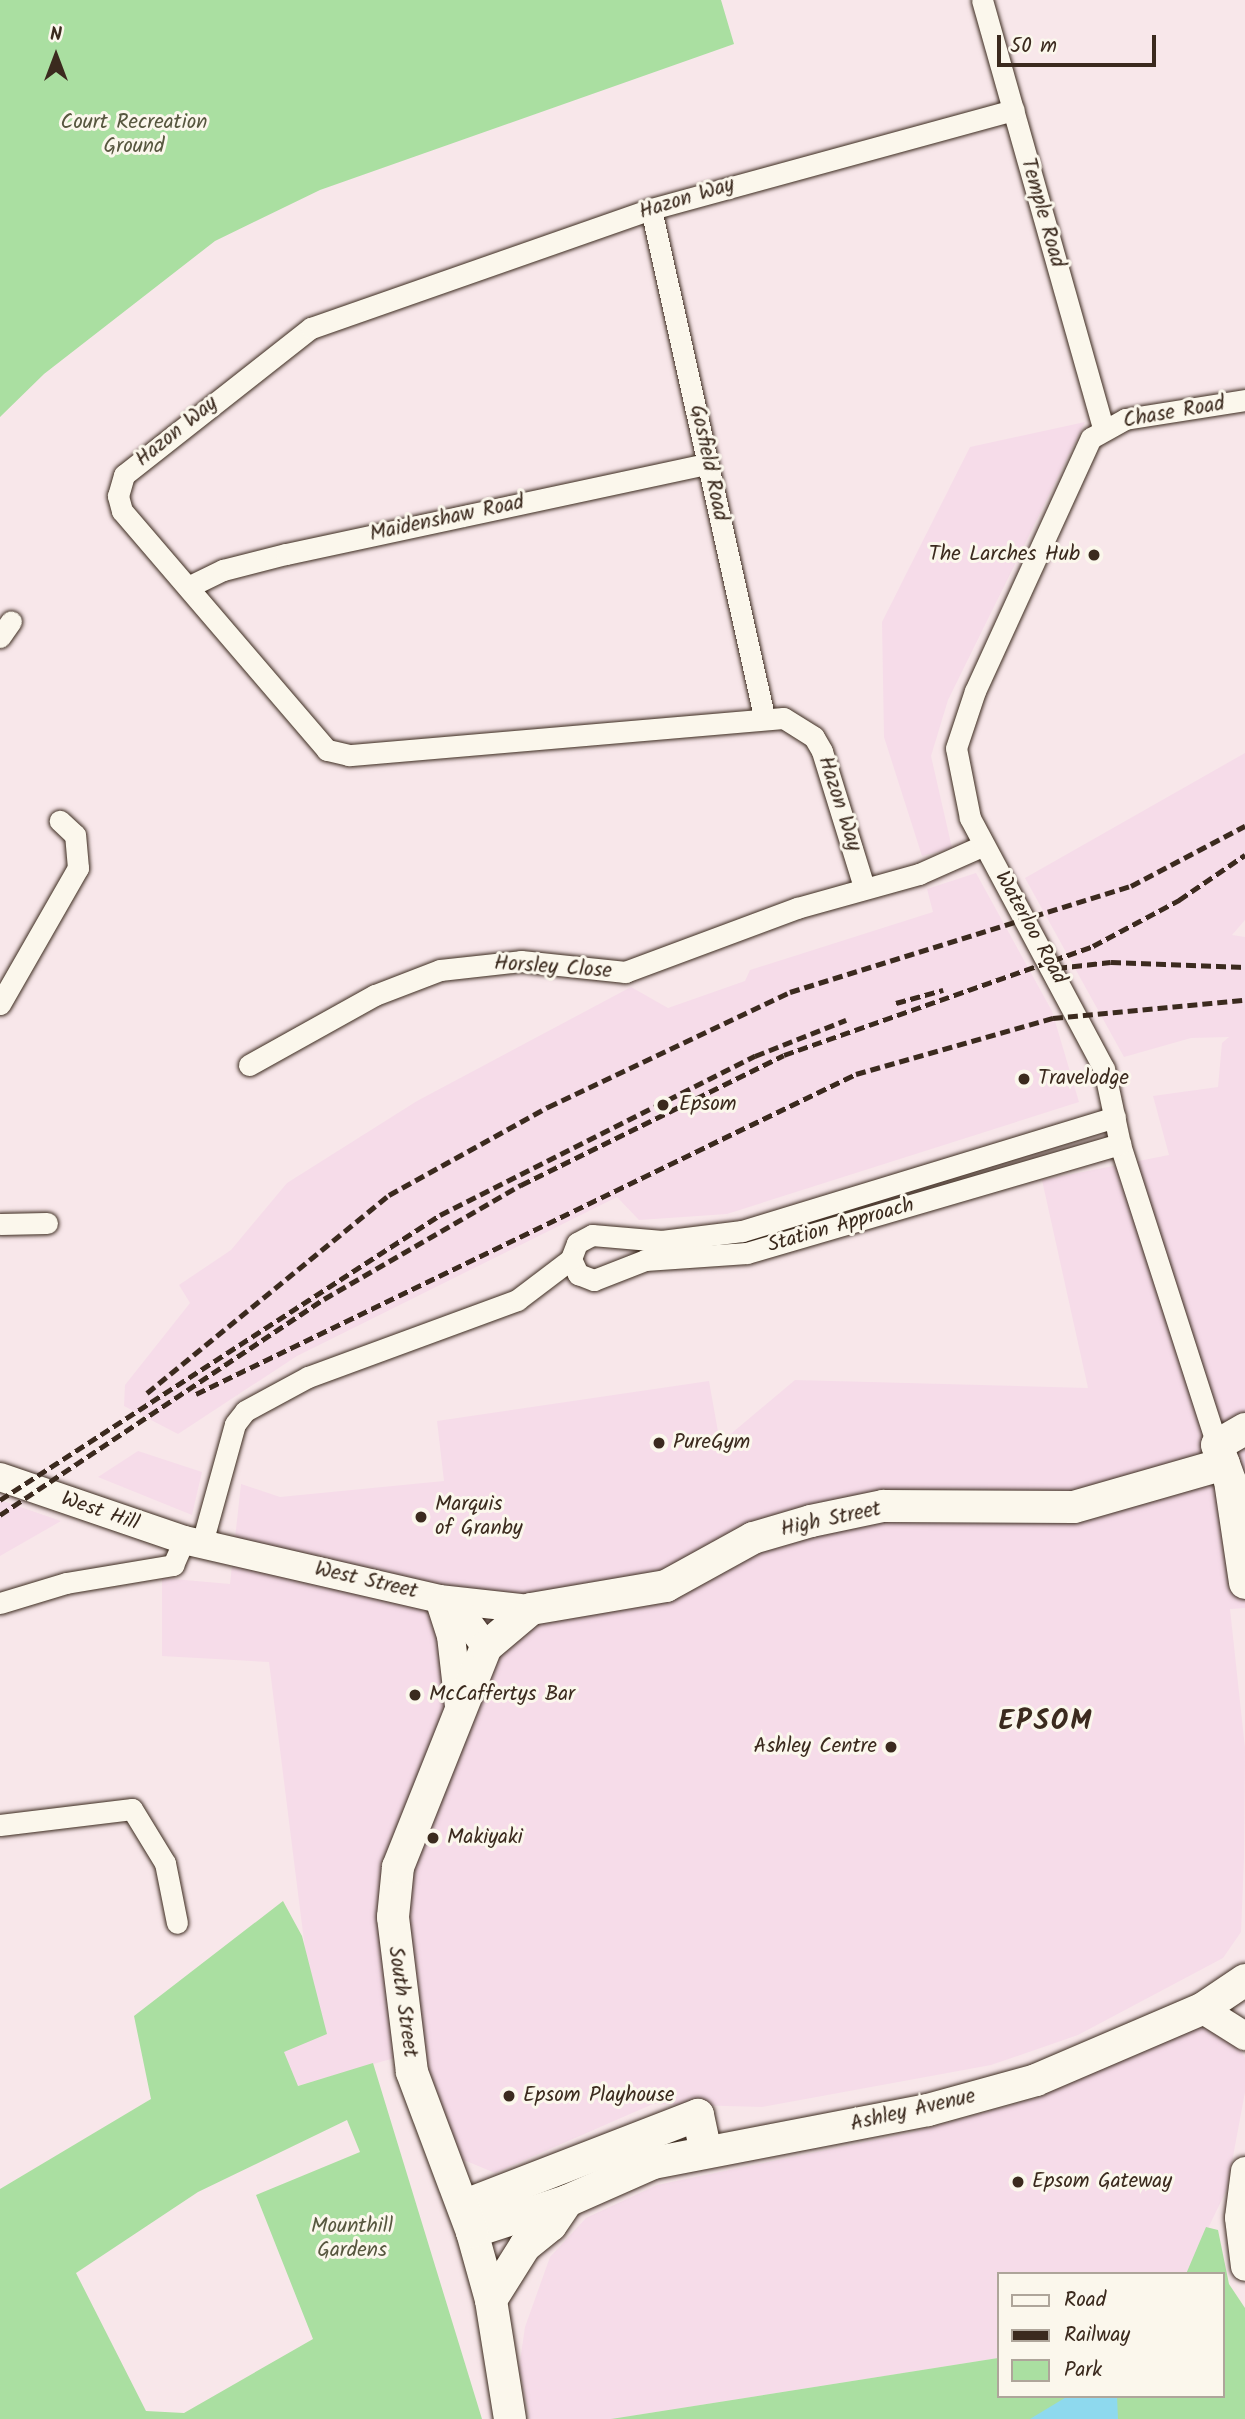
<!DOCTYPE html>
<html>
<head>
<meta charset="utf-8">
<style>
	body { margin:0 }
	#map { position:relative; width:1245px; height:2419px; overflow:hidden; background:#f8e7ea; font-family:Kalam,sans-serif }
	div>[style] { position:absolute }
	.built>* { inset:0; background:#f6dce9 }
	.green>* { inset:0; background:#aadfa1 }
	.water>* { inset:0; background:#8ed9ee }
	.roads { filter:drop-shadow(0 0 2px #3b2a1e) drop-shadow(0 0 2px #3b2a1e) }
	.minor>* { height:21px; margin:-10.5px; padding:0 10.5px; transform-origin:10.5px; border-radius:10.5px; background:#fbf7ec }
	.major>* { height:28px; margin:-14px; padding:0 14px; transform-origin:14px; border-radius:14px; background:#fbf7ec }
	.highway>* { height:32px; margin:-16px; padding:0 16px; transform-origin:16px; border-radius:16px; background:#fbf7ec }
	.rail>* { height:5px; margin-top:-2.5px; transform-origin:0; background:repeating-linear-gradient(90deg,#3b2a1e 0 10px,transparent 0 15px) }
	.dots>* { width:19px; height:19px; translate:-50% -50%; box-sizing:border-box; border:4px solid #fbf7ec; border-radius:50% }
	span { translate:-50% -50%; white-space:nowrap; text-align:center; line-height:1.15; -webkit-text-stroke:6px #fbf7ec; paint-order:stroke }
	.park-label { font-size:21px; color:#57573f }
	.street-label { font-size:21px; color:#3b2a1e }
	.poi-label { font-size:21px; color:#3b2a1e }
	.right { translate:-100% -50%; text-align:right }
	.left { translate:0 -50%; text-align:left }
	.district-label { font-size:28px; color:#3b2a1e; font-weight:700; letter-spacing:2px }
	.legend { position:absolute; left:997px; top:2272px; width:228px; height:126px; box-sizing:border-box; background:#fbf7ec; border:2px solid #aea59a; margin:0; padding:9px 12px; list-style:none; font-size:21px; color:#3b2a1e }
	.legend li { display:flex; align-items:center; gap:14px; height:35px }
	.legend b { width:35px; border:2px solid #aea59a }
	.north { position:absolute; left:21px; top:21px; width:70px; height:70px; -webkit-text-stroke:5px #fbf7ec; paint-order:stroke; rotate:0deg; font-size:19px; font-weight:700; line-height:28px; text-align:center; color:#3b2a1e }
	.north::after { content:''; display:block; margin:auto; width:24px; height:32px; background:#3b2a1e; clip-path:polygon(50% 0,100% 100%,50% 72%,0 100%) }
	.scale { position:absolute; left:997px; top:35px; width:159px; height:32px; box-sizing:border-box; border:4px solid #3b2a1e; border-top:0; padding-left:9px; font-size:21px; line-height:24px; white-space:nowrap; color:#3b2a1e; -webkit-text-stroke:5px #fbf7ec; paint-order:stroke }
</style>
</head>
<body>
<div id="map">
	<div class="built">
		<i style="clip-path:polygon(1085px 422px,948px 700px,931px 756px,952px 848px,922px 856px,884px 737px,882px 622px,970px 447px)"></i>
		<i style="clip-path:polygon(1245px 753px,1245px 920px,1232px 935px,1245px 937px,1245px 1608px,1230px 1609px,1245px 1748px,1244px 1858px,1241px 1932px,1223px 1958px,1078px 2035px,991px 2065px,762px 2107px,653px 2104px,495px 2173px,459px 2158px,422px 2050px,297px 2086px,283px 2051px,326px 2034px,305px 1949px,269px 1662px,162px 1656px,162px 1578px,230px 1584px,241px 1484px,280px 1497px,444px 1481px,437px 1421px,709px 1381px,720px 1443px,795px 1380px,1088px 1388px,1042px 1180px,1169px 1155px,1153px 1096px,1218px 1087px,1222px 1043px,1229px 1037px,1191px 1038px,1124px 1057px,1025px 878px)"></i>
		<i style="clip-path:polygon(976px 873px,1052px 1011px,1079px 1102px,727px 1214px,639px 1220px,617px 1197px,297px 1356px,178px 1434px,124px 1406px,125px 1385px,190px 1303px,179px 1285px,231px 1250px,287px 1183px,417px 1101px,631px 987px,668px 1008px,745px 981px,750px 970px,933px 912px,927px 889px)"></i>
		<i style="clip-path:polygon(138px 1451px,202px 1472px,192px 1515px,98px 1477px)"></i>
		<i style="clip-path:polygon(0 1500px,61px 1521px,0 1556px)"></i>
		<i style="clip-path:polygon(1199px 2026px,1234px 2039px,1245px 2058px,1245px 2092px,1227px 2189px,1186px 2274px,998px 2274px,998px 2358px,611px 2419px,530px 2419px,519px 2368px,525px 2327px,550px 2257px,586px 2218px,657px 2185px,913px 2132px,1037px 2098px,1177px 2030px)"></i>
	</div>
	<div class="green">
		<i style="clip-path:polygon(0 0,721px 0,734px 44px,320px 190px,215px 241px,44px 374px,0 417px)"></i>
		<i style="clip-path:polygon(evenodd,283px 1901px,302px 1936px,327px 2034px,284px 2052px,298px 2086px,373px 2063px,482px 2419px,0 2419px,0 2189px,151px 2099px,134px 2016px,283px 1901px,347px 2120px,360px 2152px,256px 2195px,313px 2339px,184px 2413px,146px 2411px,76px 2273px,198px 2192px,347px 2120px)"></i>
		<i style="clip-path:polygon(1206px 2227px,1218px 2230px,1229px 2284px,1245px 2308px,1245px 2419px,611px 2419px,998px 2358px,998px 2396px,1222px 2396px,1222px 2274px,1186px 2274px)"></i>
	</div>
	<div class="water">
		<i style="clip-path:polygon(1068px 2396px,1117px 2396px,1118px 2419px,1030px 2419px)"></i>
	</div>
	<div class="roads">
		<div class="minor">
			<i style="left:982px;top:0;width:444px;rotate:74.2deg"></i>
			<i style="left:651px;top:209px;width:519px;rotate:77.44deg"></i>
			<i style="left:190px;top:586px;width:37px;rotate:-26deg"></i>
			<i style="left:223px;top:570px;width:65px;rotate:-14.3deg"></i>
			<i style="left:286px;top:554px;width:431px;rotate:-12.1deg"></i>
			<i style="left:0;top:637px;width:19px;rotate:-55deg"></i>
			<i style="left:864px;top:887px;width:142px;rotate:-107.2deg"></i>
			<i style="left:822px;top:751px;width:16px;rotate:-120deg"></i>
			<i style="left:814px;top:737px;width:36px;rotate:-148deg"></i>
			<i style="left:783px;top:718px;width:436px;rotate:175.1deg"></i>
			<i style="left:349px;top:755px;width:23px;rotate:-167deg"></i>
			<i style="left:327px;top:750px;width:315px;rotate:-130.6deg"></i>
			<i style="left:122px;top:511px;width:16px;rotate:-105deg"></i>
			<i style="left:118px;top:496px;width:22px;rotate:-74deg"></i>
			<i style="left:124px;top:475px;width:238px;rotate:-38.2deg"></i>
			<i style="left:311px;top:328px;width:360px;rotate:-19.3deg"></i>
			<i style="left:651px;top:209px;width:376px;rotate:-15.3deg"></i>
			<i style="left:0;top:1004px;width:157px;rotate:-60.2deg"></i>
			<i style="left:78px;top:868px;width:33px;rotate:-95deg"></i>
			<i style="left:75px;top:835px;width:21px;rotate:-137deg"></i>
			<i style="left:249px;top:1065px;width:144px;rotate:-29.1deg"></i>
			<i style="left:375px;top:995px;width:70px;rotate:-21deg"></i>
			<i style="left:440px;top:970px;width:81px;rotate:-6.3deg"></i>
			<i style="left:521px;top:961px;width:105px;rotate:6deg"></i>
			<i style="left:625px;top:972px;width:184px;rotate:-20.4deg"></i>
			<i style="left:797px;top:908px;width:127px;rotate:-15.6deg"></i>
			<i style="left:919px;top:874px;width:71px;rotate:-24deg"></i>
			<i style="left:1115px;top:1117px;width:390px;rotate:163deg"></i>
			<i style="left:742px;top:1231px;width:81px;rotate:172.9deg"></i>
			<i style="left:662px;top:1241px;width:70px;rotate:-175.1deg"></i>
			<i style="left:592px;top:1235px;width:17px;rotate:152deg"></i>
			<i style="left:577px;top:1243px;width:17px;rotate:111deg"></i>
			<i style="left:571px;top:1259px;width:17px;rotate:65deg"></i>
			<i style="left:578px;top:1274px;width:17px;rotate:21deg"></i>
			<i style="left:594px;top:1280px;width:55px;rotate:-21.4deg"></i>
			<i style="left:645px;top:1260px;width:102px;rotate:-3.9deg"></i>
			<i style="left:747px;top:1253px;width:389px;rotate:-16.3deg"></i>
			<i style="left:0;top:1224px;width:47px;rotate:-1.2deg"></i>
			<i style="left:1217px;top:1445px;width:316px;rotate:-107.9deg"></i>
			<i style="left:1120px;top:1144px;width:77px;rotate:-102deg"></i>
			<i style="left:1104px;top:1069px;width:285px;rotate:-118.1deg"></i>
			<i style="left:970px;top:818px;width:71px;rotate:-101.3deg"></i>
			<i style="left:956px;top:748px;width:60px;rotate:-71.6deg"></i>
			<i style="left:975px;top:691px;width:278px;rotate:-65.4deg"></i>
			<i style="left:1091px;top:438px;width:39px;rotate:-29deg"></i>
			<i style="left:1125px;top:419px;width:121px;rotate:-9deg"></i>
			<i style="left:202px;top:1543px;width:123px;rotate:-74.5deg"></i>
			<i style="left:235px;top:1424px;width:16px;rotate:-52deg"></i>
			<i style="left:245px;top:1411px;width:72px;rotate:-28.4deg"></i>
			<i style="left:308px;top:1377px;width:223px;rotate:-20.2deg"></i>
			<i style="left:517px;top:1300px;width:68px;rotate:-37.2deg"></i>
			<i style="left:0;top:1603px;width:69px;rotate:-16.9deg"></i>
			<i style="left:66px;top:1583px;width:109px;rotate:-9.5deg"></i>
			<i style="left:173px;top:1565px;width:27px;rotate:-66deg"></i>
			<i style="left:0;top:1825px;width:133px;rotate:-6.9deg"></i>
			<i style="left:132px;top:1809px;width:63px;rotate:58.6deg"></i>
			<i style="left:165px;top:1863px;width:61px;rotate:78.7deg"></i>
		</div>
		<div class="major">
			<i style="left:0;top:1477px;width:194px;rotate:18.9deg"></i>
			<i style="left:184px;top:1540px;width:262px;rotate:13deg"></i>
			<i style="left:439px;top:1599px;width:93px;rotate:6.2deg"></i>
			<i style="left:439px;top:1599px;width:39px;rotate:72deg"></i>
			<i style="left:451px;top:1636px;width:70px;rotate:83.5deg"></i>
			<i style="left:453px;top:1602px;width:56px;rotate:53.7deg"></i>
			<i style="left:1202px;top:2009px;width:51px;rotate:32.1deg"></i>
			<i style="left:1245px;top:2171px;width:47px;rotate:97.3deg"></i>
			<i style="left:1239px;top:2218px;width:49px;rotate:83deg"></i>
		</div>
		<div class="highway">
			<i style="left:1245px;top:1429px;width:32px;rotate:150deg"></i>
			<i style="left:1217px;top:1445px;width:38px;rotate:70deg"></i>
			<i style="left:1230px;top:1481px;width:103px;rotate:81.6deg"></i>
			<i style="left:463px;top:2206px;width:252px;rotate:-21.2deg"></i>
			<i style="left:698px;top:2115px;width:38px;rotate:78deg"></i>
			<i style="left:472px;top:2232px;width:100px;rotate:-18.1deg"></i>
			<i style="left:567px;top:2201px;width:94px;rotate:-23.8deg"></i>
			<i style="left:653px;top:2163px;width:280px;rotate:-10.9deg"></i>
			<i style="left:928px;top:2110px;width:112px;rotate:-15.5deg"></i>
			<i style="left:1036px;top:2080px;width:181px;rotate:-23.2deg"></i>
			<i style="left:1202px;top:2009px;width:52px;rotate:-34deg"></i>
			<i style="left:491px;top:2300px;width:64px;rotate:-57.8deg"></i>
			<i style="left:525px;top:2246px;width:33px;rotate:-39deg"></i>
			<i style="left:551px;top:2225px;width:29px;rotate:-56deg"></i>
			<i style="left:510px;top:2419px;width:121px;rotate:-99.1deg"></i>
			<i style="left:491px;top:2300px;width:71px;rotate:-105.6deg"></i>
			<i style="left:472px;top:2232px;width:171px;rotate:-110.6deg"></i>
			<i style="left:412px;top:2072px;width:156px;rotate:-97deg"></i>
			<i style="left:393px;top:1917px;width:50px;rotate:-84.3deg"></i>
			<i style="left:398px;top:1867px;width:237px;rotate:-68.2deg"></i>
			<i style="left:486px;top:1647px;width:59px;rotate:-40.2deg"></i>
			<i style="left:531px;top:1609px;width:137px;rotate:-9.7deg"></i>
			<i style="left:666px;top:1586px;width:99px;rotate:-28.9deg"></i>
			<i style="left:753px;top:1538px;width:60px;rotate:-16.3deg"></i>
			<i style="left:811px;top:1521px;width:74px;rotate:-11.8deg"></i>
			<i style="left:883px;top:1506px;width:191px;rotate:0.3deg"></i>
			<i style="left:1074px;top:1507px;width:156px;rotate:-16deg"></i>
		</div>
	</div>
	<div class="rail">
		<i style="left:1057px;top:968px;width:54px;rotate:-6.3deg"></i>
		<i style="left:1111px;top:962px;width:134px;rotate:2.1deg"></i>
		<i style="left:896px;top:1003px;width:49px;rotate:-15.5deg"></i>
		<i style="left:147px;top:1393px;width:313px;rotate:-39.3deg"></i>
		<i style="left:389px;top:1195px;width:182px;rotate:-29deg"></i>
		<i style="left:548px;top:1107px;width:268px;rotate:-25.4deg"></i>
		<i style="left:790px;top:992px;width:357px;rotate:-17.3deg"></i>
		<i style="left:1131px;top:886px;width:129px;rotate:-27.8deg"></i>
		<i style="left:196px;top:1394px;width:733px;rotate:-25.87deg"></i>
		<i style="left:856px;top:1074px;width:205px;rotate:-15.9deg"></i>
		<i style="left:1053px;top:1018px;width:193px;rotate:-5.4deg"></i>
		<i style="left:0;top:1500px;width:524px;rotate:-32.93deg"></i>
		<i style="left:440px;top:1215px;width:353px;rotate:-26.8deg"></i>
		<i style="left:755px;top:1056px;width:98px;rotate:-21.6deg"></i>
		<i style="left:0;top:1515px;width:389px;rotate:-33.7deg"></i>
		<i style="left:324px;top:1299px;width:228px;rotate:-30.1deg"></i>
		<i style="left:521px;top:1185px;width:293px;rotate:-26.3deg"></i>
		<i style="left:784px;top:1055px;width:328px;rotate:-19.4deg"></i>
		<i style="left:1093px;top:946px;width:98px;rotate:-28.1deg"></i>
		<i style="left:1179px;top:900px;width:80px;rotate:-34.3deg"></i>
	</div>
	<div class="dots">
		<i style="left:1094px;top:555px;background:#3b2a1e"></i>
		<i style="left:1024px;top:1079px;background:#3b2a1e"></i>
		<i style="left:663px;top:1105px;background:#3b2a1e"></i>
		<i style="left:659px;top:1443px;background:#3b2a1e"></i>
		<i style="left:421px;top:1517px;background:#3b2a1e"></i>
		<i style="left:415px;top:1695px;background:#3b2a1e"></i>
		<i style="left:891px;top:1747px;background:#3b2a1e"></i>
		<i style="left:433px;top:1838px;background:#3b2a1e"></i>
		<i style="left:509px;top:2096px;background:#3b2a1e"></i>
		<i style="left:1018px;top:2182px;background:#3b2a1e"></i>
	</div>
	<div class="park-label">
		<span style="left:134px;top:135px">Court Recreation<br>Ground</span>
		<span style="left:352px;top:2239px">Mounthill<br>Gardens</span>
	</div>
	<div class="street-label">
		<span style="left:687px;top:199px;rotate:-17deg">Hazon Way</span>
		<span style="left:1042px;top:213px;rotate:74deg">Temple Road</span>
		<span style="left:1174px;top:413px;rotate:-10deg">Chase Road</span>
		<span style="left:177px;top:432px;rotate:-39deg">Hazon Way</span>
		<span style="left:708px;top:463px;rotate:78deg">Gosfield Road</span>
		<span style="left:447px;top:519px;rotate:-12deg">Maidenshaw Road</span>
		<span style="left:839px;top:804px;rotate:72deg">Hazon Way</span>
		<span style="left:1030px;top:928px;rotate:61deg">Waterloo Road</span>
		<span style="left:553px;top:968px;rotate:4deg">Horsley Close</span>
		<span style="left:841px;top:1226px;rotate:-16deg">Station Approach</span>
		<span style="left:100px;top:1512px;rotate:19deg">West Hill</span>
		<span style="left:831px;top:1520px;rotate:-12deg">High Street</span>
		<span style="left:366px;top:1581px;rotate:13deg">West Street</span>
		<span style="left:402px;top:2002px;rotate:82deg">South Street</span>
		<span style="left:913px;top:2111px;rotate:-13deg">Ashley Avenue</span>
	</div>
	<div class="poi-label">
		<span class="right" style="left:1080px;top:555px">The Larches Hub</span>
		<span class="left" style="left:1038px;top:1079px">Travelodge</span>
		<span class="left" style="left:679px;top:1105px">Epsom</span>
		<span class="left" style="left:673px;top:1443px">PureGym</span>
		<span class="left" style="left:435px;top:1517px">Marquis<br>of Granby</span>
		<span class="left" style="left:429px;top:1695px">McCaffertys Bar</span>
		<span class="right" style="left:877px;top:1747px">Ashley Centre</span>
		<span class="left" style="left:447px;top:1838px">Makiyaki</span>
		<span class="left" style="left:523px;top:2096px">Epsom Playhouse</span>
		<span class="left" style="left:1032px;top:2182px">Epsom Gateway</span>
	</div>
	<div class="district-label">
		<span style="left:1046px;top:1722px">EPSOM</span>
	</div>
	<ul class="legend">
	<li><b style="height:9px;background:#fbf7ec"></b>Road</li>
	<li><b style="height:9px;background:#3b2a1e"></b>Railway</li>
	<li><b style="height:19px;background:#aadfa1"></b>Park</li>
	</ul>
	<div class="north">N</div>
	<div class="scale">50 m</div>
</div>
</body>
</html>
